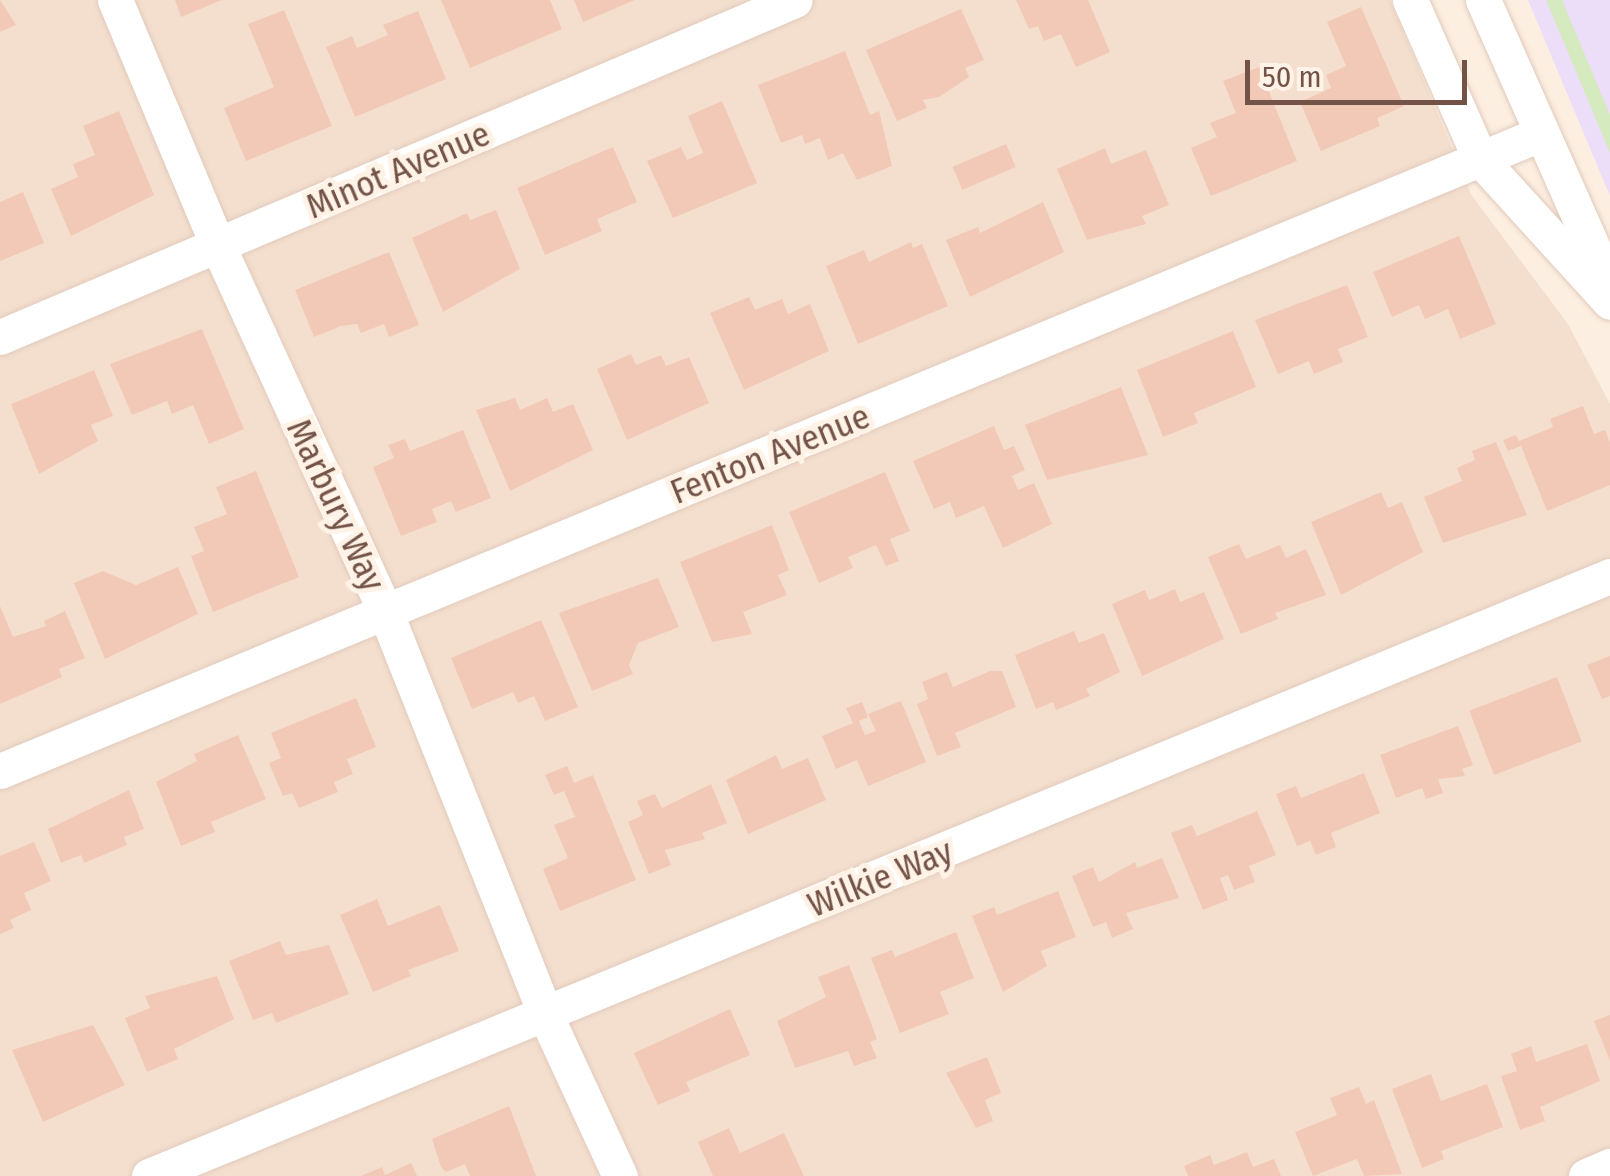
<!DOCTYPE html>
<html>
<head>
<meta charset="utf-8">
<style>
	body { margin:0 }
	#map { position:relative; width:1610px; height:1176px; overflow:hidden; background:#fceee0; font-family:"Fira Sans Condensed",sans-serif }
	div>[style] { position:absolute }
	.residential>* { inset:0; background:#f4dfce }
	.education>* { inset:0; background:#ecddf8 }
	.green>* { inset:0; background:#d5eabf }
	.building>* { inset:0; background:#f2c9b7; transform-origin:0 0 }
	.roads { filter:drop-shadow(0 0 2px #e1cabc) drop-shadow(0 0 2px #e1cabc) }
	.minor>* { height:35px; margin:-17.5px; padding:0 17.5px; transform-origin:17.5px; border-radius:17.5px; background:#fff }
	span { translate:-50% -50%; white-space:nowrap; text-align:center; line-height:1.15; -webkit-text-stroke:10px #fff3e7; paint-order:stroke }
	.street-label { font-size:35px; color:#735247 }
	.scale { position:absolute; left:1245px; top:60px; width:222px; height:45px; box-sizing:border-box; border:5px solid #735247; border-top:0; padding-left:12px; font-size:30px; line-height:35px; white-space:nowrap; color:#735247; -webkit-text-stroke:8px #fff3e7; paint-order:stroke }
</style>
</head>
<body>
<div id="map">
	<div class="residential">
		<i style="clip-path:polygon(0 0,1390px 0,1472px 196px,1568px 324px,1610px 404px,1610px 1176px,0 1176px)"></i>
	</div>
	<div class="education">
		<i style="clip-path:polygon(1528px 0,1610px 0,1610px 196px)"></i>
	</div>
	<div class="green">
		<i style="clip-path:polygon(1546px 0,1562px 0,1610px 115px,1610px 153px)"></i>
	</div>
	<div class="building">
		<i style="clip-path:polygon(0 0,16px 25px,0 32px)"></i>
		<i style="clip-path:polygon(175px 0,222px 0,181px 17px)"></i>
		<i style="clip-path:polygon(441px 0,550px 0,562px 29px,470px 68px)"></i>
		<i style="clip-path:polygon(574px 0,635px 0,583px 22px)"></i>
		<i style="clip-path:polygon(1016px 0,1088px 0,1110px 52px,1076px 67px,1061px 34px,1044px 41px,1038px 26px,1029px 29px)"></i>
		<i style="clip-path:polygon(1361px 7px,1404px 106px,1377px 118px,1380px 126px,1321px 151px,1300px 102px,1331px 88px,1326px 75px,1346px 66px,1327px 22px)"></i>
		<i style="clip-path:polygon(961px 9px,984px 60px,965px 68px,969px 77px,939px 97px,923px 100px,927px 108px,897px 121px,866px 50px)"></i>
		<i style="clip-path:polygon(284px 10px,332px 126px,246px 161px,224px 108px,274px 87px,248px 24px)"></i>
		<i style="clip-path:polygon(418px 11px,446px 79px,355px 117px,326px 47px,352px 36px,357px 48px,388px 35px,383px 25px)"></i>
		<i style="clip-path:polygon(845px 51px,870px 115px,879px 111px,892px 166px,857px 180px,843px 153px,828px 160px,820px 138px,805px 144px,802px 135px,781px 143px,758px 85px)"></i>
		<i style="clip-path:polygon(1259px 67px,1297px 161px,1211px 196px,1191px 148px,1217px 137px,1210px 123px,1236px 113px,1223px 81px)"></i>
		<i style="clip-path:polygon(722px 101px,757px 183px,673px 218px,647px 161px,681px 147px,687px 160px,703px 153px,688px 116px)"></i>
		<i style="clip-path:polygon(119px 111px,154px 195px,71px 236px,51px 189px,78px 177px,73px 164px,95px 155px,83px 126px)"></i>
		<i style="left:1006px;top:144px;width:25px;height:58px;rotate:67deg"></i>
		<i style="clip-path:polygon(613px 147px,637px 202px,597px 219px,602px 231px,545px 255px,517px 188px)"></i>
		<i style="clip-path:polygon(1105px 148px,1111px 164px,1146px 150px,1169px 205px,1142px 216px,1146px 224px,1087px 240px,1057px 169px)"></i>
		<i style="clip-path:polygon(23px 192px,44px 243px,0 261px,0 202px)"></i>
		<i style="clip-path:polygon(1043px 202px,1064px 252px,970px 297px,946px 240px,978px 227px,980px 233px)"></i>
		<i style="clip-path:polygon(496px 210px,520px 269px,443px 312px,412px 238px,467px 213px,470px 220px)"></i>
		<i style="clip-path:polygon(1459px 236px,1496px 324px,1460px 339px,1448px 309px,1425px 319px,1419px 305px,1392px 317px,1373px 272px)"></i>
		<i style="clip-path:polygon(911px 242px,913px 248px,922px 244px,948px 306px,858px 344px,826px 266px,864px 250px,869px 262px)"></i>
		<i style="clip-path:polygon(389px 252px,419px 325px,389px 337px,384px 324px,361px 333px,357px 324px,341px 326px,314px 337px,295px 290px)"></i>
		<i style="clip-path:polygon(1347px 285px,1368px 337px,1338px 349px,1343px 362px,1314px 374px,1309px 361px,1278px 374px,1255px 320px)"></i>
		<i style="clip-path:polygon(749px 297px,755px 310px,782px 299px,788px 314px,810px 304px,829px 351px,744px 390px,710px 313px)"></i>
		<i style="clip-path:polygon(202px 329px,244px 429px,209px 444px,193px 405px,172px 414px,167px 401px,132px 415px,110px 364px)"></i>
		<i style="clip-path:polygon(1233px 331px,1256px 387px,1194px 413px,1198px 423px,1163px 437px,1137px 370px)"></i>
		<i style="clip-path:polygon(631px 354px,636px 365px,661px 355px,666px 366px,689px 357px,709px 403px,627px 440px,597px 369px)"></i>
		<i style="clip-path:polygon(94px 370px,113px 416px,91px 425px,98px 441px,39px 474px,11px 404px)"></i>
		<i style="clip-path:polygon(1121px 387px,1148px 455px,1047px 480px,1025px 425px)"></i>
		<i style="clip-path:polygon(515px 398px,520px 410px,547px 398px,553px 412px,573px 404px,593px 450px,510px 491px,476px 410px)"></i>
		<i style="clip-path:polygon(1583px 406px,1594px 434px,1605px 430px,1610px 443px,1610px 485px,1547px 511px,1521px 446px,1508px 451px,1503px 440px,1516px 435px,1519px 441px,1553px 427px,1550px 419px)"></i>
		<i style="clip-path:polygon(994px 426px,1004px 450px,1014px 446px,1025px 470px,1012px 476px,1018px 490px,1034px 483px,1052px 524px,1003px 548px,984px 506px,956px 518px,950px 502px,934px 509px,913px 461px)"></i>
		<i style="clip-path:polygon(463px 430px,491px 498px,456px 512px,451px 501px,432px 509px,437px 522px,401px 536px,373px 467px,394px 458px,388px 445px,405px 439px,410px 451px)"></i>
		<i style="clip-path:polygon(1496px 442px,1527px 515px,1443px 543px,1424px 497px,1462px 481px,1457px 468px,1475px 460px,1472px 451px)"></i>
		<i style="clip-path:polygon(256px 471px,299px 577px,213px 612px,191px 556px,204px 551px,194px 527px,227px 514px,216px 487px)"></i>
		<i style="clip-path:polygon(885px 472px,910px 531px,890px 539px,899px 561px,886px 566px,876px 545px,848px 557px,853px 568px,819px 583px,789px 512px)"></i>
		<i style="clip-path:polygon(1381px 492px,1388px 508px,1402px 502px,1423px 552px,1341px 595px,1311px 522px)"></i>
		<i style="clip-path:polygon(772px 525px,789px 570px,778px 575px,787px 595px,743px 612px,752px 634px,712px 642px,680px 562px)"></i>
		<i style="clip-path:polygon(1239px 544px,1246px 559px,1280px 545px,1286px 558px,1306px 549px,1326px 595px,1275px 613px,1278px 619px,1241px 634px,1208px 557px)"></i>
		<i style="clip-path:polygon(178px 567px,198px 614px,105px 659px,74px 583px,103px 571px,136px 585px)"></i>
		<i style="clip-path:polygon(658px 578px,679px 627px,638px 643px,629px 665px,633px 674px,592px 691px,559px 613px)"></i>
		<i style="clip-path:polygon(1175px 589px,1180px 602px,1204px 592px,1224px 639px,1142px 676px,1112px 604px,1145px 590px,1149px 600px)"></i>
		<i style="clip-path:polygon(0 606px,13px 637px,46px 626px,44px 621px,65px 611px,85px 658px,59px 669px,62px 677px,0 704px)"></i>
		<i style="clip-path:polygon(541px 620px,578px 707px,545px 721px,534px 696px,518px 703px,513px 692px,472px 709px,451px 658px)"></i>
		<i style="clip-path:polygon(1074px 631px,1079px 643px,1104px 633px,1120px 672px,1086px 689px,1090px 696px,1056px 710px,1053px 702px,1036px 709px,1015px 655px)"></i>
		<i style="clip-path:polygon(1610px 656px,1610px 696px,1602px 699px,1587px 665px)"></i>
		<i style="clip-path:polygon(990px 671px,1002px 671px,1016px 707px,955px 733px,961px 747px,937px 756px,917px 704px,928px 699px,922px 682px,947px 672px,953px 687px)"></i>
		<i style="left:1557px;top:677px;width:69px;height:94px;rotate:69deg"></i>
		<i style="clip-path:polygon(356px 698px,376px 747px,347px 759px,353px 774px,334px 782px,338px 792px,299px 808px,292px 793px,283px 796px,269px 763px,281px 758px,271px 733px)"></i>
		<i style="clip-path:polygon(901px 701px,926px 762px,868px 786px,857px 760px,836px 769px,822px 736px,853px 723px,846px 708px,862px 702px,868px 717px,859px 721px,865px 735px,876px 731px,868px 714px)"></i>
		<i style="clip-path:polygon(1458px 726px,1473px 765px,1462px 769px,1465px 776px,1438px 779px,1443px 793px,1426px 799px,1422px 788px,1396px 798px,1380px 755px)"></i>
		<i style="clip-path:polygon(238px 735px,266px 799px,211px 822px,215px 832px,181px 846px,156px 782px,197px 761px,194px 754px)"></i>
		<i style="clip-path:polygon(776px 755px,782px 769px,808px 758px,826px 800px,748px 834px,726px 780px)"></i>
		<i style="clip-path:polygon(567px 766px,574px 783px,593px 775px,636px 880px,560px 911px,543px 869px,568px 858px,554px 825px,575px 817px,564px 791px,554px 795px,545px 775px)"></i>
		<i style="clip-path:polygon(1364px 773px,1380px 813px,1331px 833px,1336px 847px,1316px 855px,1310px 841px,1297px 846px,1276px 794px,1296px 786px,1301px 798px)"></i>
		<i style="clip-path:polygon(711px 784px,727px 823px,702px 833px,705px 839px,665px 850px,671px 865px,649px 874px,628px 822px,643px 815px,637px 801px,655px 794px,662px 808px)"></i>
		<i style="clip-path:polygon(129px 790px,144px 829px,124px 837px,127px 845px,84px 863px,81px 855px,61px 863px,48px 829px)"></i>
		<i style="clip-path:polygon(1257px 811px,1276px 855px,1249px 866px,1255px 882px,1234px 890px,1228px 875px,1220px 878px,1228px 900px,1203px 910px,1171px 833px,1192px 825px,1197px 836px)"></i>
		<i style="clip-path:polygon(34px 842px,51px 881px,24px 893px,31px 910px,10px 920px,14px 928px,0 934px,0 856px)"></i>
		<i style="clip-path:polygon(1162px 858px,1179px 898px,1126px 913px,1133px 929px,1112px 938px,1106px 922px,1093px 927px,1072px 876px,1093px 867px,1099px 882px,1135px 862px,1137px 868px)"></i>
		<i style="clip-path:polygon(1058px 891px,1076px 937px,1041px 951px,1047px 966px,1003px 992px,972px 916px,994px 907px,997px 915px)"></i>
		<i style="clip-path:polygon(377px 899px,388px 926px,440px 905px,459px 951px,408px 970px,411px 976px,373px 992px,340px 915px)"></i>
		<i style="clip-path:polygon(956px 932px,974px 978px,940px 992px,949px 1014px,900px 1033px,871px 958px,892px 950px,895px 957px)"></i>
		<i style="clip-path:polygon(280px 941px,286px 955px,329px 945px,349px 994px,276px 1023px,272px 1013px,253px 1020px,229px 961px)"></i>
		<i style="clip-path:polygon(849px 965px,877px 1039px,870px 1042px,877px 1058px,854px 1066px,848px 1051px,795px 1068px,777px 1021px,826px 997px,818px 977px)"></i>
		<i style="clip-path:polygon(217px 976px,234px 1019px,174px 1049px,178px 1059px,147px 1072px,125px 1018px,150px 1008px,145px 996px)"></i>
		<i style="clip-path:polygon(730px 1009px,750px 1055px,686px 1082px,690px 1091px,658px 1105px,634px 1053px)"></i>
		<i style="clip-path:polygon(1610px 1015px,1610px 1061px,1594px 1021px)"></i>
		<i style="clip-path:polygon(93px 1025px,125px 1085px,43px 1122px,12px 1050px)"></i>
		<i style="clip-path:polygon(1587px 1044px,1600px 1081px,1540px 1107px,1545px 1121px,1520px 1130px,1501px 1076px,1517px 1071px,1511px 1054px,1531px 1046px,1536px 1062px)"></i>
		<i style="clip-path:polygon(987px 1057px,1001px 1093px,985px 1100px,993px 1121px,976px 1128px,946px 1073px)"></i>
		<i style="clip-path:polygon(1431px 1074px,1441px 1101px,1487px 1084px,1503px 1127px,1441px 1151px,1444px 1159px,1422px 1168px,1392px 1089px)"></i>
		<i style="clip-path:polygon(1359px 1087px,1366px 1104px,1374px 1100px,1402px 1174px,1364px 1176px,1357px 1159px,1313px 1176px,1295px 1132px,1337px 1115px,1330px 1098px)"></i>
		<i style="clip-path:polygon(509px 1106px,536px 1176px,470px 1176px,465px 1164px,446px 1172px,441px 1167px,432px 1139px)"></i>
		<i style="clip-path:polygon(729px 1128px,740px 1153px,784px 1133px,804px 1176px,713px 1176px,698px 1142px)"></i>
		<i style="clip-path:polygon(1247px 1152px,1253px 1167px,1274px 1159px,1281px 1176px,1188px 1176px,1184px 1166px,1210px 1155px,1214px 1165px)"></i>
		<i style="clip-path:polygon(411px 1163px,417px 1176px,361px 1176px,382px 1167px,385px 1175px)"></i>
	</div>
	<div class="roads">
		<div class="minor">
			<i style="left:115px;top:0;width:267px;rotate:67.3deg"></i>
			<i style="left:218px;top:246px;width:401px;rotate:65.4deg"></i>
			<i style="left:385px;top:611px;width:434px;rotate:68.3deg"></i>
			<i style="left:545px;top:1014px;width:179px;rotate:65.2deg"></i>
			<i style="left:1410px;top:0;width:174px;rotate:66.2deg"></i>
			<i style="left:1480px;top:159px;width:193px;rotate:47.7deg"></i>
			<i style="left:1483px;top:0;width:313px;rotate:66.1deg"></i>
			<i style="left:0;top:337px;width:863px;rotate:-22.97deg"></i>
			<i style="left:0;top:771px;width:1667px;rotate:-22.47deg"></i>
			<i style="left:149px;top:1176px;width:1579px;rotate:-22.33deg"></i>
			<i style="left:1586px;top:1176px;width:26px;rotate:-23deg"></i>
		</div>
	</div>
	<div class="street-label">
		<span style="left:398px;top:170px;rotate:-23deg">Minot Avenue</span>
		<span style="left:770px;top:454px;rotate:-22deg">Fenton Avenue</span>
		<span style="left:336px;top:505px;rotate:65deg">Marbury Way</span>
		<span style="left:880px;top:878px;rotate:-22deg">Wilkie Way</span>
	</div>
	<div class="scale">50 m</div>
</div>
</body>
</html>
